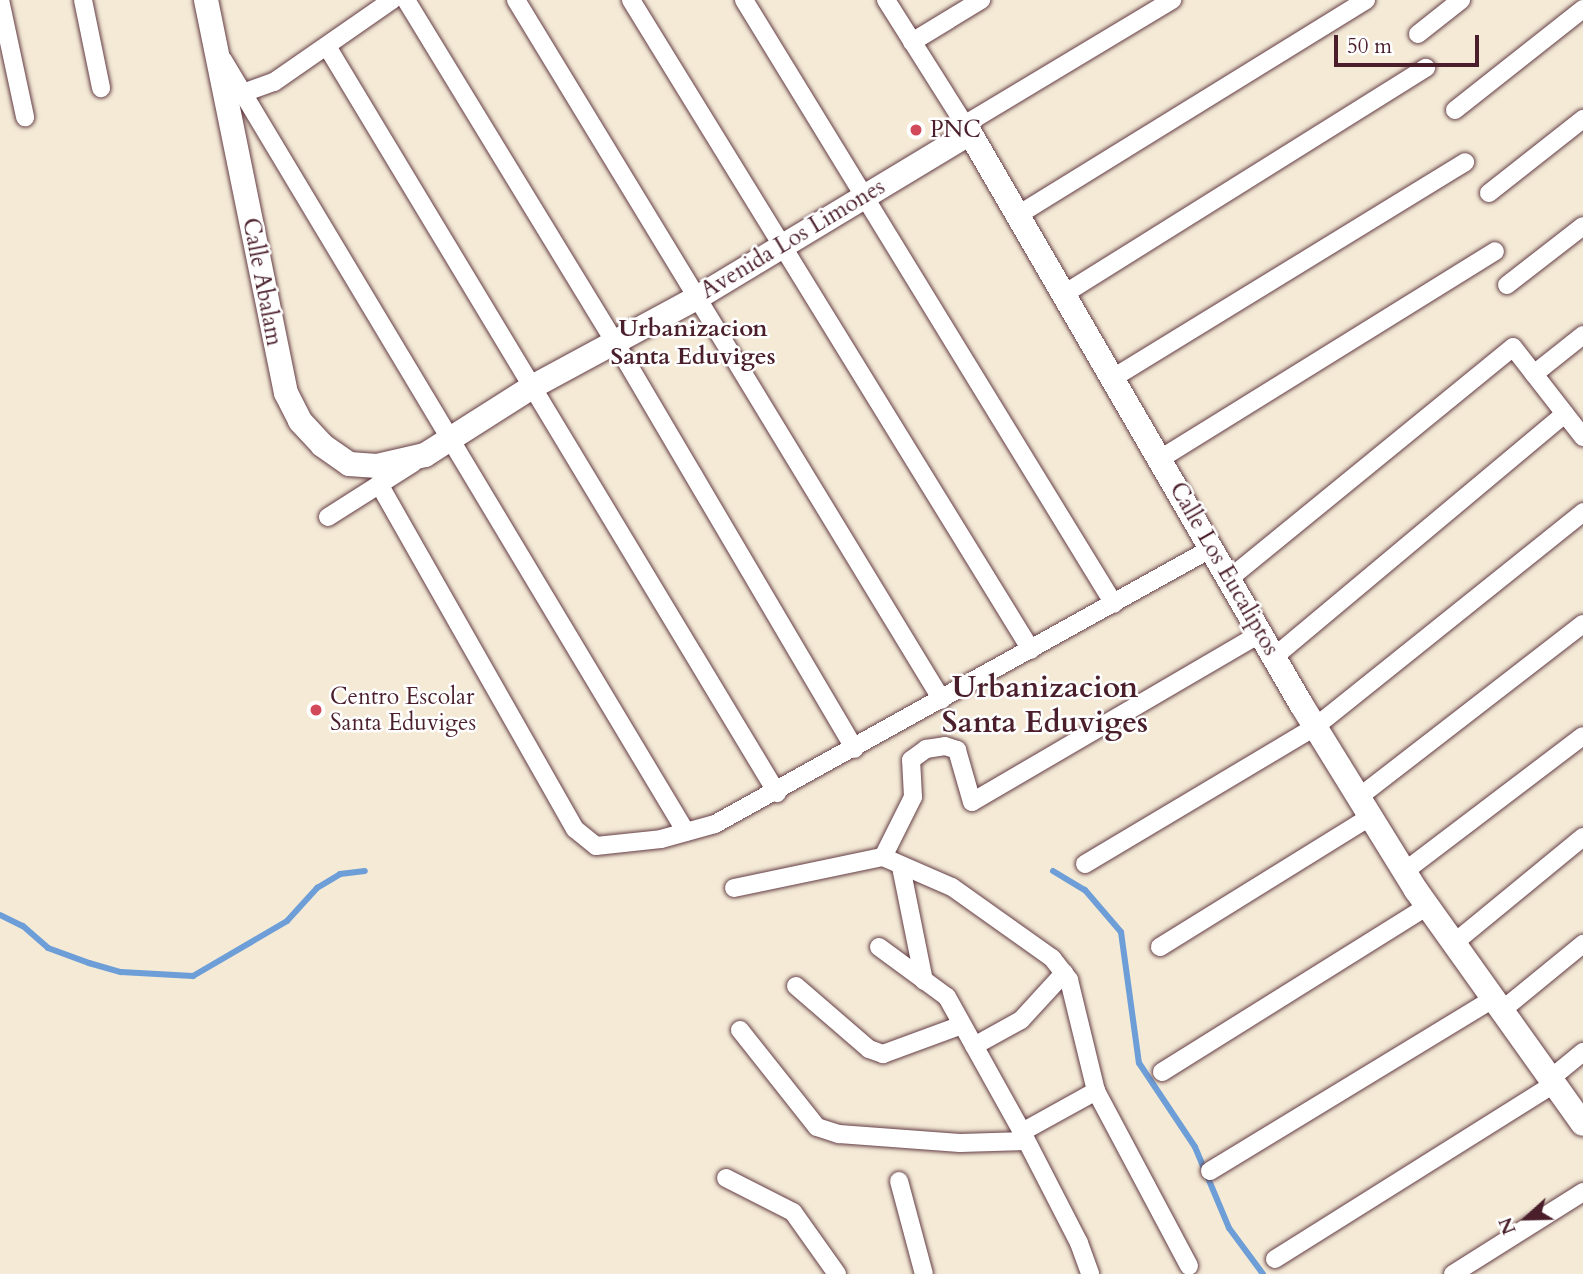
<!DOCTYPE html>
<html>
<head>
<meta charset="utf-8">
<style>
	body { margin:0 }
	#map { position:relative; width:1583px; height:1274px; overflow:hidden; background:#f4ead6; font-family:Cardo,serif }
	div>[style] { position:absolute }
	.stream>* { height:6px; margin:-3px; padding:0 3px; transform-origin:3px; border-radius:3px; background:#6d9ed7 }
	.roads { filter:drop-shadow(0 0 2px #643d45) drop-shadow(0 0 2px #643d45) }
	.street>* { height:18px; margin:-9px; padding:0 9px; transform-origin:9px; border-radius:9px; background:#fff }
	.secondary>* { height:24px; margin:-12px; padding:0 12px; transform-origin:12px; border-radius:12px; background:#fff }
	.dots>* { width:19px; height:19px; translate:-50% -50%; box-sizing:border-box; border:4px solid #fff; border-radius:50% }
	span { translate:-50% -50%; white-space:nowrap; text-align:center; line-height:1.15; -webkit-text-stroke:5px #fff; paint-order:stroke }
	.poi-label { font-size:23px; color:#4a1f2b }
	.left { translate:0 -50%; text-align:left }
	.street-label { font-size:23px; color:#4a1f2b }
	.neighbourhood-label { font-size:24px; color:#4a1f2b; font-weight:700 }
	.district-label { font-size:30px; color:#4a1f2b; font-weight:700 }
	.north { position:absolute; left:1492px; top:1183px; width:70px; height:70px; -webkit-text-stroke:5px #fff; paint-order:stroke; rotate:248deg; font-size:19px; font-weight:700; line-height:28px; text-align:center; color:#4a1f2b }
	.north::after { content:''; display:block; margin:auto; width:24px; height:32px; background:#4a1f2b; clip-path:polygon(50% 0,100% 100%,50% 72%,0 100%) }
	.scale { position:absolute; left:1334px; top:35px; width:145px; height:32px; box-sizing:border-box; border:4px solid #4a1f2b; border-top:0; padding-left:9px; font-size:21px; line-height:24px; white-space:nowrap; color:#4a1f2b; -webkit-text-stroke:5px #fff; paint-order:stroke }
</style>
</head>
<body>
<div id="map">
	<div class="stream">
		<i style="left:1053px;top:871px;width:37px;rotate:31deg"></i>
		<i style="left:1085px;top:890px;width:55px;rotate:49.4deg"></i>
		<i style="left:1121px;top:932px;width:132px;rotate:82.2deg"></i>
		<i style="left:1139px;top:1063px;width:101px;rotate:56.3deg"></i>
		<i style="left:1195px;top:1147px;width:88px;rotate:67.2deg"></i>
		<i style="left:1229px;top:1228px;width:57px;rotate:53.5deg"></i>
		<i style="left:0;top:915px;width:25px;rotate:26deg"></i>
		<i style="left:23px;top:926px;width:33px;rotate:41deg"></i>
		<i style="left:48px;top:948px;width:44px;rotate:20.1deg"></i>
		<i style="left:89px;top:963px;width:33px;rotate:16deg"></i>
		<i style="left:121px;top:972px;width:72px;rotate:3.2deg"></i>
		<i style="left:193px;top:976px;width:109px;rotate:-30.3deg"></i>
		<i style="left:287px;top:921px;width:45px;rotate:-47.7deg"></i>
		<i style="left:317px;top:888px;width:27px;rotate:-31deg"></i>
		<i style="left:340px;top:874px;width:25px;rotate:-7deg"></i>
	</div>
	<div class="roads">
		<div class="street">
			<i style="left:0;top:0;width:120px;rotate:77.9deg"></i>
			<i style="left:83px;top:0;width:90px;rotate:78.4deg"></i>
			<i style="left:406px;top:0;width:401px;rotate:58.6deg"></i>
			<i style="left:615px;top:342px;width:472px;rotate:59.5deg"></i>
			<i style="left:516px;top:0;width:819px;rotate:58.68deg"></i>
			<i style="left:631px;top:0;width:763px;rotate:58.39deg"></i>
			<i style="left:744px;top:0;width:708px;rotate:58.51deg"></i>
			<i style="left:886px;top:0;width:157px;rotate:57.7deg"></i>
			<i style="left:1418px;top:34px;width:55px;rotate:-38.3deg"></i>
			<i style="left:912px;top:42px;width:81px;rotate:-31.3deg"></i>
			<i style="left:328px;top:48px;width:870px;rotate:58.92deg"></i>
			<i style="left:223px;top:60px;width:900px;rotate:59.05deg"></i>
			<i style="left:243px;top:93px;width:33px;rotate:-20deg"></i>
			<i style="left:274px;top:82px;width:144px;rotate:-34.8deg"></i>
			<i style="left:1455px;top:110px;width:163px;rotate:-38.3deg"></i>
			<i style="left:964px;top:125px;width:243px;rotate:-31deg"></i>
			<i style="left:1489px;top:193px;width:120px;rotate:-38.2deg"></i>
			<i style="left:1018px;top:215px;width:409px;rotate:-31.7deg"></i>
			<i style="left:1507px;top:285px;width:96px;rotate:-37.8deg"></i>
			<i style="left:1064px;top:294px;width:427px;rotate:-32deg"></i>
			<i style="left:1534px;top:374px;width:63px;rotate:-38.5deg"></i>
			<i style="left:1113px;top:378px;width:413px;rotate:-31.5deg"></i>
			<i style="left:1160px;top:459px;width:394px;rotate:-31.8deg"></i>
			<i style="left:379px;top:484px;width:397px;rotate:60.4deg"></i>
			<i style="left:575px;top:829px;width:27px;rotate:39deg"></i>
			<i style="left:596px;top:846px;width:65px;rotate:-6.1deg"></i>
			<i style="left:661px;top:839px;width:56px;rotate:-15.5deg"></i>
			<i style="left:715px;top:824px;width:568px;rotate:-29.04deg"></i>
			<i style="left:328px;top:517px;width:101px;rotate:-32.4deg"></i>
			<i style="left:1230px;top:578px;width:365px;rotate:-39.2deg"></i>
			<i style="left:1513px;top:347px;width:114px;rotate:52.1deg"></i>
			<i style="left:1274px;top:657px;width:379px;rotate:-39.9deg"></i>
			<i style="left:1359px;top:797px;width:283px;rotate:-37.7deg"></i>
			<i style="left:883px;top:857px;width:67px;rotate:-63.4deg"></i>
			<i style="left:913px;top:797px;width:37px;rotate:-93deg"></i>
			<i style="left:911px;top:760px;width:19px;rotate:-36deg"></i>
			<i style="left:926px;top:749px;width:19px;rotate:-9deg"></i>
			<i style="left:945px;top:746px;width:13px;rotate:18deg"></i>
			<i style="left:957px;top:750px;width:54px;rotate:73.9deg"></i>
			<i style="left:972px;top:802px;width:335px;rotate:-30.3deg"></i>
			<i style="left:1085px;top:864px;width:268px;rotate:-30.8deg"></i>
			<i style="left:1315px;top:727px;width:344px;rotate:-38.7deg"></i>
			<i style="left:901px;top:867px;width:116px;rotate:78.6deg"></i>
			<i style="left:1405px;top:871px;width:223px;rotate:-37.2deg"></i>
			<i style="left:734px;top:888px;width:152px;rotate:-11.8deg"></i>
			<i style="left:883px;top:857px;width:75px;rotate:23.5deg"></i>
			<i style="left:952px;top:887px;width:123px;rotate:35.4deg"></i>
			<i style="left:1052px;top:958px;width:28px;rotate:52deg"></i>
			<i style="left:1069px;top:980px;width:114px;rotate:76.3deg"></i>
			<i style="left:1096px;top:1091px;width:198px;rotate:62deg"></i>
			<i style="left:1454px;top:943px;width:167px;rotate:-39.4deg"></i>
			<i style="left:879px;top:947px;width:84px;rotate:36.3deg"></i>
			<i style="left:947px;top:997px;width:154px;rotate:60.9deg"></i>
			<i style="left:1022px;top:1132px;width:125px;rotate:62.8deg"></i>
			<i style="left:1079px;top:1243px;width:33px;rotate:70deg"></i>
			<i style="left:1160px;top:947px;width:248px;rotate:-31.8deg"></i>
			<i style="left:796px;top:986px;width:96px;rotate:40.8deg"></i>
			<i style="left:869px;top:1049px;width:15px;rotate:20deg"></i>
			<i style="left:883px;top:1054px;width:84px;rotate:-20.2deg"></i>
			<i style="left:1501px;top:1011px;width:106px;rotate:-39.3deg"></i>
			<i style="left:740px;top:1030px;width:124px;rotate:51.6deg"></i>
			<i style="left:817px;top:1127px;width:23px;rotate:18deg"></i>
			<i style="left:839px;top:1134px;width:121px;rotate:4.3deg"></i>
			<i style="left:960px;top:1143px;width:66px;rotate:-1.7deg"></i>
			<i style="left:974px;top:1046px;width:54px;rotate:-29deg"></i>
			<i style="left:1021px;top:1020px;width:64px;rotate:-47.5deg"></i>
			<i style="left:1162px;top:1072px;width:314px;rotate:-32deg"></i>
			<i style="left:1550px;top:1079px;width:43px;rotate:-39.3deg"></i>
			<i style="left:1022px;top:1132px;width:85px;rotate:-29deg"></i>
			<i style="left:1210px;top:1171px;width:331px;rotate:-31.3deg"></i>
			<i style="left:726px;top:1178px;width:75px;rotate:26.9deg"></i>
			<i style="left:793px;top:1212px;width:76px;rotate:54.6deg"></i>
			<i style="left:899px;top:1181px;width:96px;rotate:75deg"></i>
			<i style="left:1275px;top:1259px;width:329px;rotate:-32.1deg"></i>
			<i style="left:1453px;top:1274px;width:154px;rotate:-32.2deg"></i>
		</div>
		<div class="secondary">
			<i style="left:206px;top:0;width:401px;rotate:78.5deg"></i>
			<i style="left:286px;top:393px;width:31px;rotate:63deg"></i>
			<i style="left:300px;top:421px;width:33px;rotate:47deg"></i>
			<i style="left:322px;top:445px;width:33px;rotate:35deg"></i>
			<i style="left:349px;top:464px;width:28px;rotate:4deg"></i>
			<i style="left:377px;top:466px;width:49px;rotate:-12.9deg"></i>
			<i style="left:425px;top:455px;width:127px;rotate:-32.4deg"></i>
			<i style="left:532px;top:387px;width:185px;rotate:-28.4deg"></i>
			<i style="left:695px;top:299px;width:321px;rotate:-31.1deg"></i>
			<i style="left:970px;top:133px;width:660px;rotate:59.9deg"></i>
			<i style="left:1301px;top:704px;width:219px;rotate:58.3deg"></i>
			<i style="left:1416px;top:890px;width:287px;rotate:54.5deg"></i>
		</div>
	</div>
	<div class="dots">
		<i style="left:916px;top:130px;background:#d1495b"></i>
		<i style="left:316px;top:710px;background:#d1495b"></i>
	</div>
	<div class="poi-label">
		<span class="left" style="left:930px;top:130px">PNC</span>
		<span class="left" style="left:330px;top:710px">Centro Escolar<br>Santa Eduviges</span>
	</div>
	<div class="street-label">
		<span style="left:793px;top:239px;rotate:-31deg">Avenida Los Limones</span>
		<span style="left:262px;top:282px;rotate:79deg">Calle Abalam</span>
		<span style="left:1224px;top:569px;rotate:60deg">Calle Los Eucaliptos</span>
	</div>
	<div class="neighbourhood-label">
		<span style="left:693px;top:343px">Urbanizacion<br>Santa Eduviges</span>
	</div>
	<div class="district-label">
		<span style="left:1045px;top:705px">Urbanizacion<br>Santa Eduviges</span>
	</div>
	<div class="north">N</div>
	<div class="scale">50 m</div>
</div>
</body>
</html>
